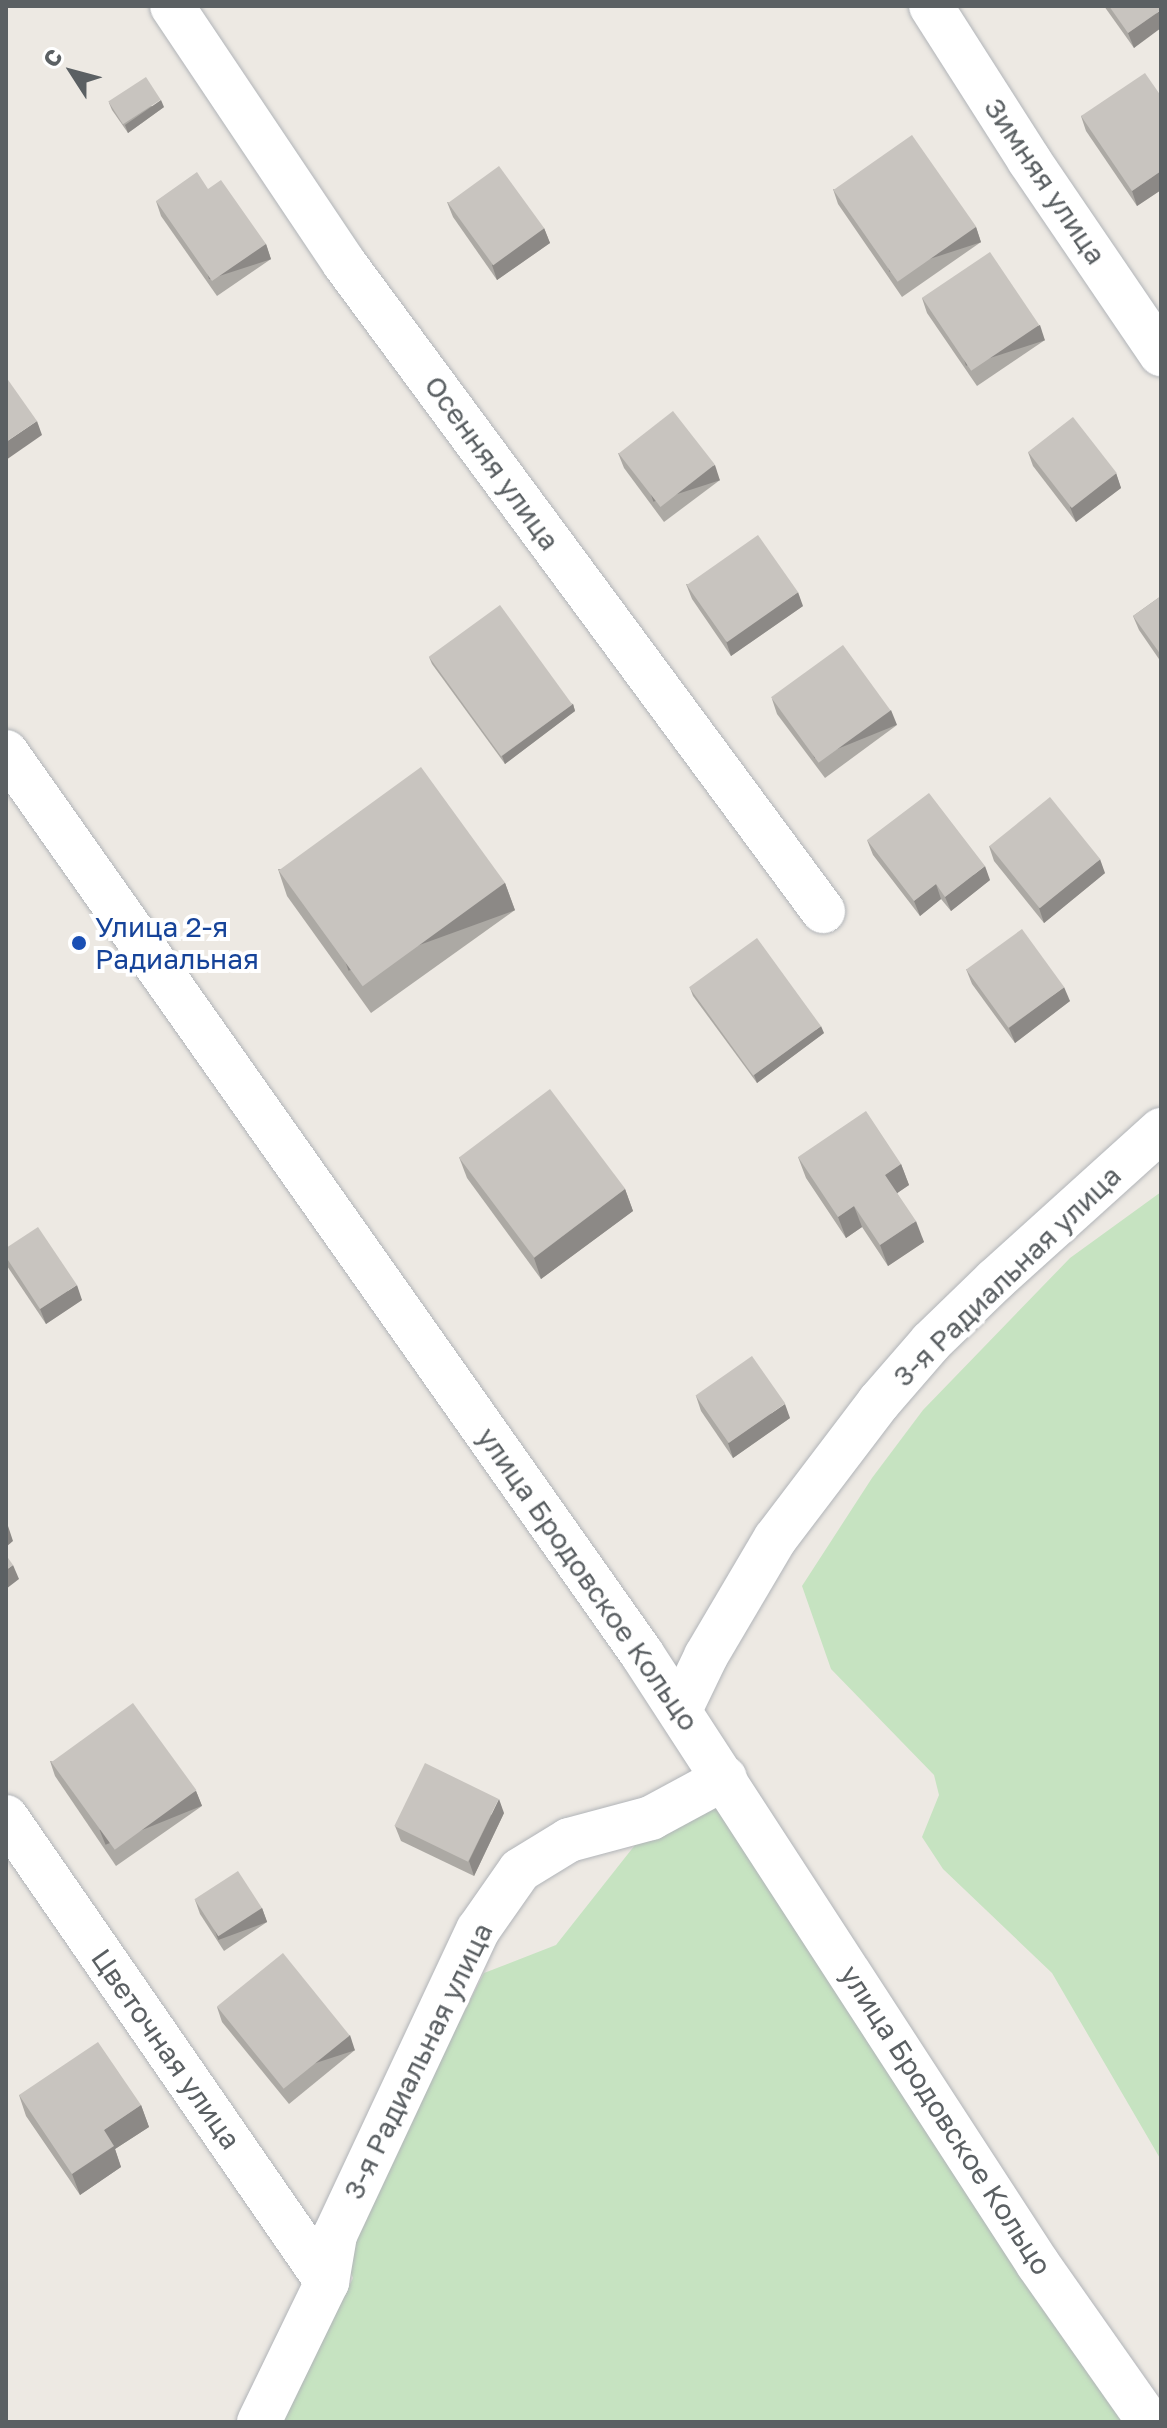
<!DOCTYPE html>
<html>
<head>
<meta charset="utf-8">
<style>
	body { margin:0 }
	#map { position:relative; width:1167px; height:2428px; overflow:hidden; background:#ede9e3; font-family:"Golos Text",sans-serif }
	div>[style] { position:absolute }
	.green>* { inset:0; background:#c6e3c1 }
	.roads { filter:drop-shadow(0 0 2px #b1b4b8) drop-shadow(0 0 2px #b1b4b8) }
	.minor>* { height:44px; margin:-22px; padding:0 22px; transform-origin:22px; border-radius:22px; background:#fff }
	.wall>* { inset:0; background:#aca9a4 }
	.shaded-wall>* { inset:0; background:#8c8986; transform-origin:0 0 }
	.building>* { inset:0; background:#c8c4bf; transform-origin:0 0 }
	.dots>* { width:22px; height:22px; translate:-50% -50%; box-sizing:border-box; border:4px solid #fff; border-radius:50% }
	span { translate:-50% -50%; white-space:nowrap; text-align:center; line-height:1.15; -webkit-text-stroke:8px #fff; paint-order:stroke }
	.street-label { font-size:28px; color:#5b6063 }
	.transit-label { font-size:28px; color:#164399 }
	.left { translate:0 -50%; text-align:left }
	.frame { position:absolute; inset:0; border:8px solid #5b6063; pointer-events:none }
	.north { position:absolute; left:32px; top:32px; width:80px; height:80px; -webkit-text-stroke:6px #fff; paint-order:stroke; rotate:306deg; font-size:22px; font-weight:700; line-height:32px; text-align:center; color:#5b6063 }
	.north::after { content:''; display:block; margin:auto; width:28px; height:36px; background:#5b6063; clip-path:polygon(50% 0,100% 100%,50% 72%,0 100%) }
</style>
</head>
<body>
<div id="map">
	<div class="green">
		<i style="clip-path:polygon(1161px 1192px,1161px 2160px,1052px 1973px,943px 1869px,922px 1837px,939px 1795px,934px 1775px,831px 1669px,802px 1586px,872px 1478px,923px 1410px,1070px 1258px)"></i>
		<i style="clip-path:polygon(714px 1797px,1126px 2422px,282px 2422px,353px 2278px,342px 2253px,484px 1973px,556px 1945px,635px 1845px)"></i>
	</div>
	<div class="roads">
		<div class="minor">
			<i style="left:172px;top:6px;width:309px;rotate:56.2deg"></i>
			<i style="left:344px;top:263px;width:806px;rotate:53.53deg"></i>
			<i style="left:931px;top:6px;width:183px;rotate:57.5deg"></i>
			<i style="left:1029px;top:160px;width:235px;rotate:55.8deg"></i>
			<i style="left:6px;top:752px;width:1104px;rotate:54.81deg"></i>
			<i style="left:642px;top:1654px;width:727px;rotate:57.01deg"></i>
			<i style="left:1038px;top:2264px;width:193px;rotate:54.9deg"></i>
			<i style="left:680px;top:1710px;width:60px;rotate:-64.3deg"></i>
			<i style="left:706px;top:1656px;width:136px;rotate:-59.5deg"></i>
			<i style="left:775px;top:1539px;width:172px;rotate:-52.8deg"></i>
			<i style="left:879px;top:1402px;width:79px;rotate:-49.1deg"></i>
			<i style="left:931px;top:1342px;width:89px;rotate:-44.1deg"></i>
			<i style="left:995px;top:1280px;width:224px;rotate:-42.1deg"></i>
			<i style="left:6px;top:1817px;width:565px;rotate:55.38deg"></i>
			<i style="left:259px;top:2422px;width:156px;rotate:-64.1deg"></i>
			<i style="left:327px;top:2282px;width:48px;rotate:-80.3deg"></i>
			<i style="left:335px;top:2235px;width:337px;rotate:-64.9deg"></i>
			<i style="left:478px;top:1930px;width:73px;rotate:-55deg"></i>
			<i style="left:520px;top:1870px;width:57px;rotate:-31.5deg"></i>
			<i style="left:569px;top:1840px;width:85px;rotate:-15deg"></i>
			<i style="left:651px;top:1818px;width:84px;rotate:-28.4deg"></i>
		</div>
	</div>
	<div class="wall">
		<i style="clip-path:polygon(1104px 6px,1161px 6px,1134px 48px)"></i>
		<i style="clip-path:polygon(1161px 96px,1161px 190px,1137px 206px,1086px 131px,1081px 116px)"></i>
		<i style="clip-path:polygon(109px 103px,164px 107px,128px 133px,112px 110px)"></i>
		<i style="clip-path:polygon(833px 189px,976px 227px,981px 242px,902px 297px,838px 204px)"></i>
		<i style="clip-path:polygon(156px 201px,266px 244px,271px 259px,217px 296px,161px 216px)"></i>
		<i style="clip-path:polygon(447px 202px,544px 228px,550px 243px,497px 280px,453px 217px)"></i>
		<i style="clip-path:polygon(922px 298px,1045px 340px,977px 386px,927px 313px)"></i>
		<i style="clip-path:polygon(1028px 452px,1116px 473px,1121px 488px,1076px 522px,1033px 466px)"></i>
		<i style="clip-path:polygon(618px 453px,720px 480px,664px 522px,624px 468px)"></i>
		<i style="clip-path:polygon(686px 584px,803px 606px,731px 656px,692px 599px)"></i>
		<i style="clip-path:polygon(1161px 596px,1161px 662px,1139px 630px,1133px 616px)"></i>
		<i style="clip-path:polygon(429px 657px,573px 704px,575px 711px,505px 764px,432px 664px)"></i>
		<i style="clip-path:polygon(772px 699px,897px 725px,825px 778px,777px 714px)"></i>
		<i style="clip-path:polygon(867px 840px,990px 880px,951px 911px,941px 899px,920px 916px,873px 855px)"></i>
		<i style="clip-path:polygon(989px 846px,1105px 873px,1044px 923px,994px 861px)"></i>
		<i style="clip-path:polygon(278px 869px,505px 883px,515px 910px,371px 1013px,287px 896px)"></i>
		<i style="clip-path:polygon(966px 969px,1070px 1001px,1015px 1043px,972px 984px)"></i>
		<i style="clip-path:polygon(690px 988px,824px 1033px,757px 1083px,693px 996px)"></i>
		<i style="clip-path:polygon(459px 1157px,625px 1189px,633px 1211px,541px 1279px,467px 1178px)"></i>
		<i style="clip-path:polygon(798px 1157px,901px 1164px,909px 1185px,897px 1193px,924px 1242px,888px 1266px,862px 1227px,846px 1238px,806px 1178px)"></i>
		<i style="clip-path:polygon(6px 1248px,82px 1300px,46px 1324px,7px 1266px,6px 1262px)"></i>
		<i style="clip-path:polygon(696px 1396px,790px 1418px,733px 1458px,701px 1411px)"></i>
		<i style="clip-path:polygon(50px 1761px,196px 1791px,202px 1806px,116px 1866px,55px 1776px)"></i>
		<i style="clip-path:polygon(504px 1813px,474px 1876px,401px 1841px,395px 1826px)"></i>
		<i style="clip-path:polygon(195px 1900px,262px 1908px,267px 1922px,224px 1951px,200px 1914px)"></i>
		<i style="clip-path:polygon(217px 2007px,355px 2050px,289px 2104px,222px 2022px)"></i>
		<i style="clip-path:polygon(19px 2095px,141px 2105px,149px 2127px,115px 2149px,121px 2167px,80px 2195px,26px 2116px)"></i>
	</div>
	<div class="shaded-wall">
		<i style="clip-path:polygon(1161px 10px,1161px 28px,1134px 48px,1128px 33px)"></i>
		<i style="clip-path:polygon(161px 100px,164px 107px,128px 133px,125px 125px)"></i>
		<i style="clip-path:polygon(1161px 171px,1161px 190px,1137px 206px,1132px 191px)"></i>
		<i style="left:976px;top:227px;width:16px;height:96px;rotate:72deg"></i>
		<i style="clip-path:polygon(544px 228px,550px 243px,497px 280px,492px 265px)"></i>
		<i style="left:266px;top:244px;width:16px;height:65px;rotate:72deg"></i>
		<i style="left:1040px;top:325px;width:16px;height:83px;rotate:72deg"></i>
		<i style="clip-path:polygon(37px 421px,42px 435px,6px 460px,6px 442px)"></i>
		<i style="left:715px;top:465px;width:16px;height:70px;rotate:72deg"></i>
		<i style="clip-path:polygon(1116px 473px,1121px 488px,1076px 522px,1070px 507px)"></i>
		<i style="clip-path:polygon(798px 592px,803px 606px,731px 656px,726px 641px)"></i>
		<i style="clip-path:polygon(573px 704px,575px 711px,505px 764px,502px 756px)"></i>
		<i style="left:891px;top:710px;width:16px;height:89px;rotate:68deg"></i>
		<i style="clip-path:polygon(1100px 859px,1105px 873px,1044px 923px,1039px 908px)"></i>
		<i style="clip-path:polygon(985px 866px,990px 880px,951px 911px,945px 897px)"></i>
		<i style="left:505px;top:883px;width:29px;height:177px;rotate:70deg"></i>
		<i style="clip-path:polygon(936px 884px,941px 899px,920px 916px,914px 901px)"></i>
		<i style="clip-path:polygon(1064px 987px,1070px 1001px,1015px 1043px,1009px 1028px)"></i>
		<i style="clip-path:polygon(821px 1026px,824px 1033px,757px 1083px,754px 1075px)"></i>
		<i style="clip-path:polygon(901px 1164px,909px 1185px,893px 1196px,885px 1175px)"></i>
		<i style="clip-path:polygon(625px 1189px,633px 1211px,541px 1279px,534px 1258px)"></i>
		<i style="clip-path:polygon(854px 1206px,862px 1227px,846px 1238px,838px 1217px)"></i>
		<i style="clip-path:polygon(916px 1221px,924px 1242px,888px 1266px,880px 1245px)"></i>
		<i style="clip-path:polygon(77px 1285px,82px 1300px,46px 1324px,40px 1309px)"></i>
		<i style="clip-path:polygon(785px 1404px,790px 1418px,733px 1458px,728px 1443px)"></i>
		<i style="clip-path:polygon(8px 1526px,13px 1541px,6px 1547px,6px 1528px)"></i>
		<i style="clip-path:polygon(13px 1565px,19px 1579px,6px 1589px,6px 1570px)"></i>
		<i style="left:196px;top:1791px;width:16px;height:104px;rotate:68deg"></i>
		<i style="clip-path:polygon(499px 1799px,504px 1813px,474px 1876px,469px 1861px)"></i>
		<i style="left:262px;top:1908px;width:15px;height:52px;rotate:70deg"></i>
		<i style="left:350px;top:2035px;width:16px;height:85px;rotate:72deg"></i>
		<i style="clip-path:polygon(141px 2105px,149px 2127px,115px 2149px,121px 2167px,80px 2195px,72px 2174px,104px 2130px)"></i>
	</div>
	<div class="building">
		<i style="clip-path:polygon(1109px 6px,1161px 6px,1161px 10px,1128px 33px)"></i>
		<i style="clip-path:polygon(1145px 73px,1161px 96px,1161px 171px,1132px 191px,1081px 116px)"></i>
		<i style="left:146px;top:77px;width:27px;height:45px;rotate:57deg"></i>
		<i style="left:912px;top:135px;width:112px;height:96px;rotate:55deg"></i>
		<i style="left:499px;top:166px;width:77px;height:63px;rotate:54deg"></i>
		<i style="clip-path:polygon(197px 172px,208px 189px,221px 180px,266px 244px,212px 281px,156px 201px)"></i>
		<i style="left:990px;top:252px;width:88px;height:82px;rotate:56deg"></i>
		<i style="clip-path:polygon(6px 377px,37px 421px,6px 442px)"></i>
		<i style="left:673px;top:411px;width:68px;height:69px;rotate:52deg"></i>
		<i style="left:1073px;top:417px;width:71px;height:57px;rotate:52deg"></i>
		<i style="left:758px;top:535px;width:70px;height:87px;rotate:55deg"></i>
		<i style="clip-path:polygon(1161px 596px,1161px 655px,1133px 616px)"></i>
		<i style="left:500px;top:605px;width:123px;height:88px;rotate:54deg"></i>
		<i style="left:843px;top:645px;width:81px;height:89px;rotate:54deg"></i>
		<i style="left:421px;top:767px;width:143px;height:176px;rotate:54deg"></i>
		<i style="clip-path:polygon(929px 793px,985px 866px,945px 897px,936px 884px,914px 901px,867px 840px)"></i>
		<i style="left:1050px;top:797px;width:80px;height:78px;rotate:51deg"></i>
		<i style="left:1022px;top:929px;width:72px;height:69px;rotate:54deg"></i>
		<i style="left:757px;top:938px;width:109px;height:84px;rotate:54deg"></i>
		<i style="left:550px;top:1089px;width:125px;height:114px;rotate:53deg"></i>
		<i style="clip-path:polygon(866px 1111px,901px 1164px,885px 1175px,916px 1221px,880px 1245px,854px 1206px,838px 1217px,798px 1157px)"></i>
		<i style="clip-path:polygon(38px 1227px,77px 1285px,40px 1309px,6px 1257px,6px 1248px)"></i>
		<i style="left:752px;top:1356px;width:58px;height:69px;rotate:55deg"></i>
		<i style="clip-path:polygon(6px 1555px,13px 1565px,6px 1570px)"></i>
		<i style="left:133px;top:1703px;width:108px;height:101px;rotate:54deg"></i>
		<i style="left:425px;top:1763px;width:82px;height:70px;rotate:26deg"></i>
		<i style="left:238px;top:1871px;width:44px;height:52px;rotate:57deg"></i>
		<i style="left:283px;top:1953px;width:106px;height:85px;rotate:51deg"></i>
		<i style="clip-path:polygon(98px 2042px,141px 2105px,104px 2130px,114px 2146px,72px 2174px,19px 2095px)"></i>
	</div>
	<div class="dots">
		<i style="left:79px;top:943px;background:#1a4fb4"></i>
	</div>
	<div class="street-label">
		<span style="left:1045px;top:181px;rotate:56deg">Зимняя улица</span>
		<span style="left:492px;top:463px;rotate:54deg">Осенняя улица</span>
		<span style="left:1007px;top:1276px;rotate:-44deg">3-я Радиальная улица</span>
		<span style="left:588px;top:1579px;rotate:55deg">улица Бродовское Кольцо</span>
		<span style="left:166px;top:2049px;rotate:55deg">Цветочная улица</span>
		<span style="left:418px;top:2061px;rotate:-64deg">3-я Радиальная улица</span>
		<span style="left:946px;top:2120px;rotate:57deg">улица Бродовское Кольцо</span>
	</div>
	<div class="transit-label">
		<span class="left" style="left:95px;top:943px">Улица 2-я<br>Радиальная</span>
	</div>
	<div class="frame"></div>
	<div class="north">С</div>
</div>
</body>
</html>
